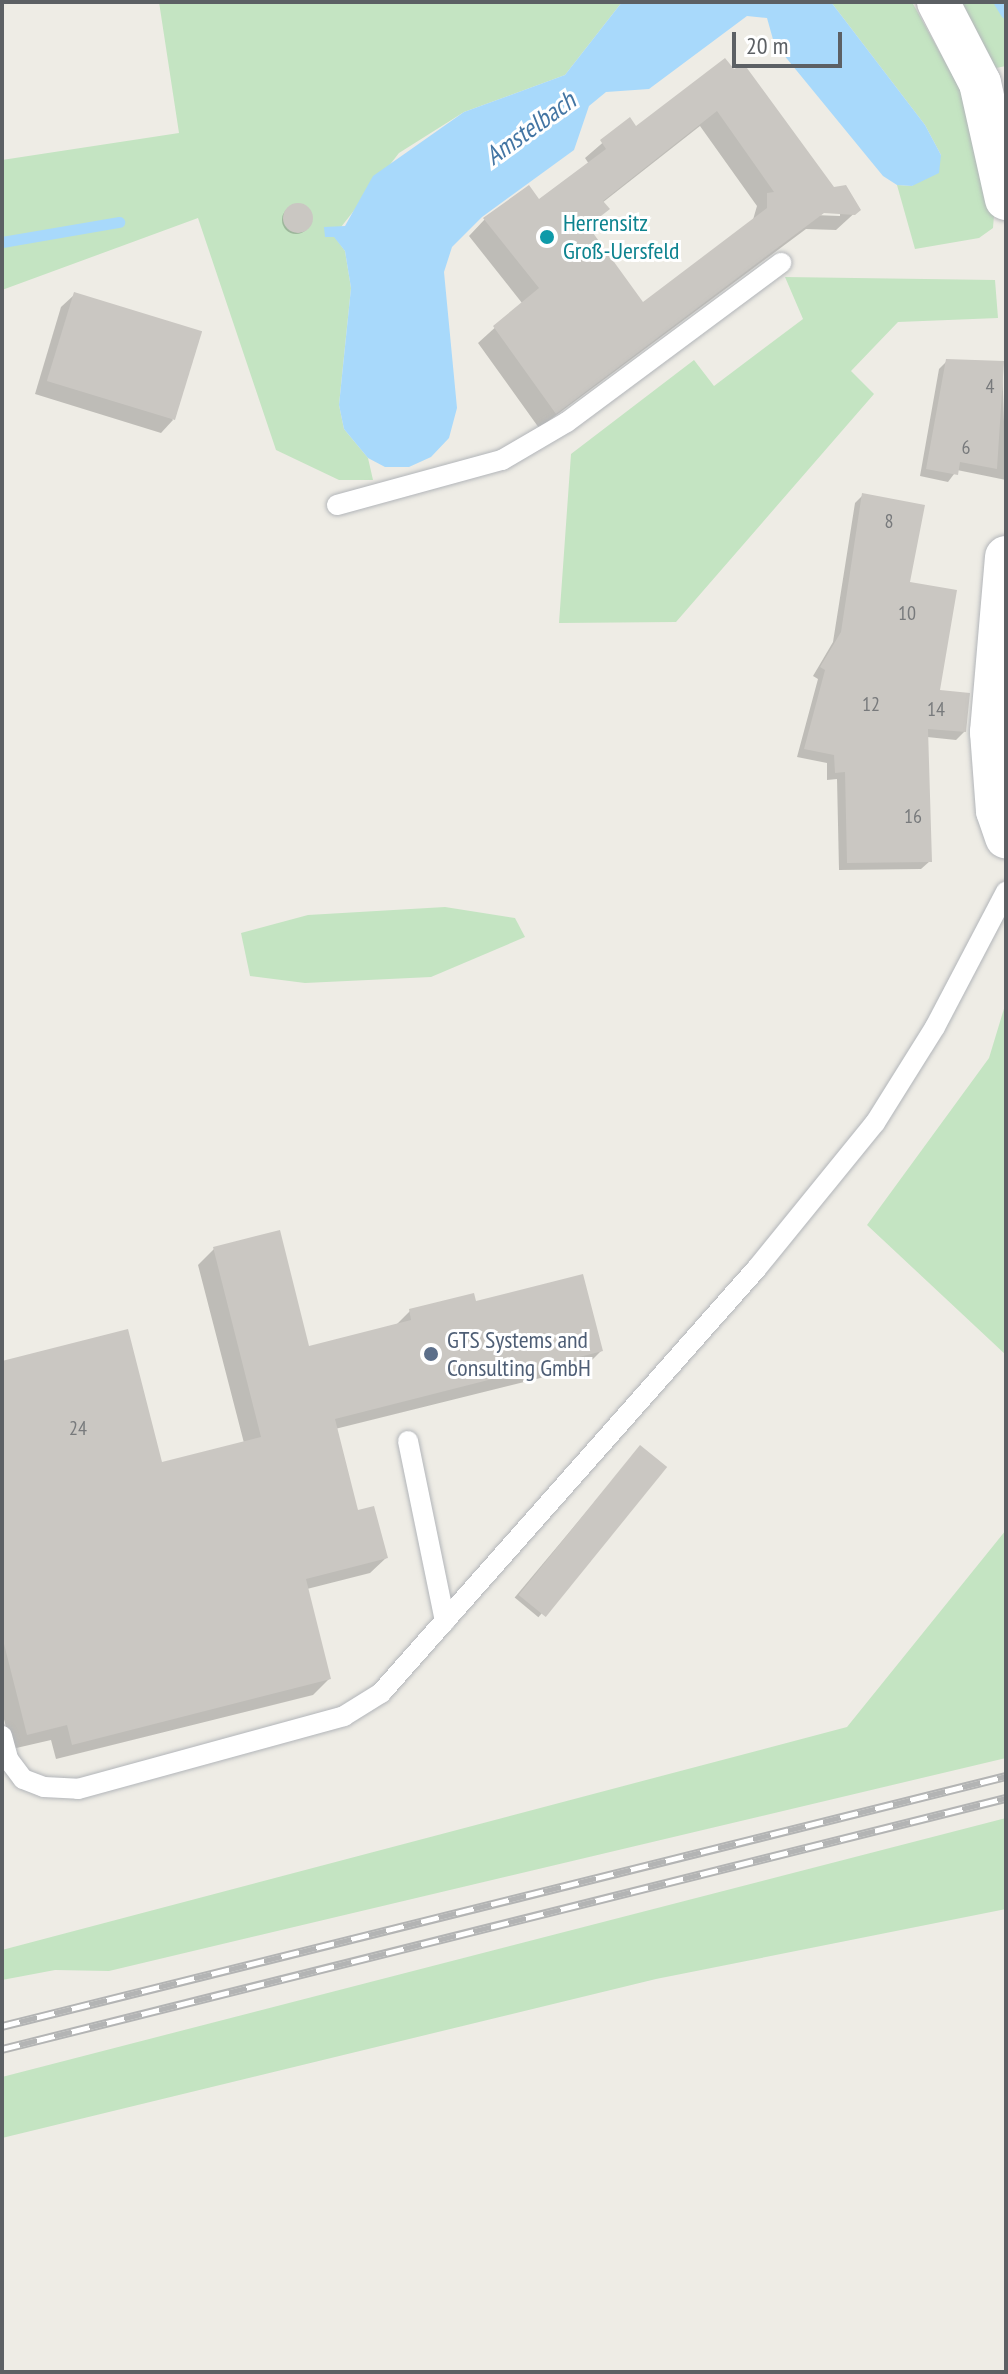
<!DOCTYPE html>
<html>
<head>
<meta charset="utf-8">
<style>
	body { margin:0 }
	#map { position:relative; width:1008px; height:2374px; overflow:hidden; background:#eeece5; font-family:"PT Sans Narrow",sans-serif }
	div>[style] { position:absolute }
	.green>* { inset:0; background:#c4e4c2 }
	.water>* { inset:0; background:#a8d9fb }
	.shadow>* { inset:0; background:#0003; transform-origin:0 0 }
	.round { border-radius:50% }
	.stream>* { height:11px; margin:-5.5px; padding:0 5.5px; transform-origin:5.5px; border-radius:5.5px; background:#a8d9fb }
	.building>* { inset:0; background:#cac7c2; transform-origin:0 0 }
	.roads { filter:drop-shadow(0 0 2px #b2b5b9) drop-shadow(0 0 2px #b2b5b9) }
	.lane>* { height:20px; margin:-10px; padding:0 10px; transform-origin:10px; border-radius:10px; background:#fff }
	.street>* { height:42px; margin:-21px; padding:0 21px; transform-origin:21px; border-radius:21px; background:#fff }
	.rail>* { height:9px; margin-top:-4.5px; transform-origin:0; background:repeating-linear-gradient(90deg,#fff 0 18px,#b3b4b4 0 36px); box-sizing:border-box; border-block:2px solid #b3b4b4 }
	.dots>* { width:22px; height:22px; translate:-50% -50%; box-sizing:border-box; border:4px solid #fff; border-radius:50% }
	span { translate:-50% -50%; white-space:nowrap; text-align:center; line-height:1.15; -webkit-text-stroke:6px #fff; paint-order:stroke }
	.number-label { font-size:20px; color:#787a7c }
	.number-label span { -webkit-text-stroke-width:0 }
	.culture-label { font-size:24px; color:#0d838f }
	.left { translate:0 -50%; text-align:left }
	.service-label { font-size:24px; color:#4e5e75 }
	.water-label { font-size:26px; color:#4375a3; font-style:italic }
	.frame { position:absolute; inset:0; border:4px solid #5c6064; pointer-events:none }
	.scale { position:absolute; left:732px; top:32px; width:110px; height:36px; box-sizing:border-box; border:4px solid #5c6064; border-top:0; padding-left:10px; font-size:24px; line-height:28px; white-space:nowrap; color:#5c6064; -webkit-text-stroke:6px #fff; paint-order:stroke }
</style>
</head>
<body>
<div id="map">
	<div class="green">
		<i style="clip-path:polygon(159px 2px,622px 2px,565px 75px,464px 112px,399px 153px,334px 236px,345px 251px,351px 288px,339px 405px,344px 429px,368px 458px,373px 480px,339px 480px,276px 450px,198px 218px,2px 290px,2px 160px,179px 133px)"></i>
		<i style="clip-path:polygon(831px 2px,912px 2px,965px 98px,995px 202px,993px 228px,979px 238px,915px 249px,897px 185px,912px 186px,941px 155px,925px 125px)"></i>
		<i style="clip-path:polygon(962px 2px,1006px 2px,1006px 66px,996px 68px)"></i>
		<i style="clip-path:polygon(785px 277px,995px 280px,998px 318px,898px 322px,851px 371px,874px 394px,676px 622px,559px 623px,571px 454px,694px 360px,714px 386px,803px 319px)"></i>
		<i style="clip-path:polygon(445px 907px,515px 918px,525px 937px,431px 977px,305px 983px,250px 976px,241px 933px,308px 915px)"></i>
		<i style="clip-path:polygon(1006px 1002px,1006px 1355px,867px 1225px,989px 1058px)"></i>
		<i style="clip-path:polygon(1006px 1530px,1006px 1758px,109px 1971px,55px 1970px,2px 1980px,2px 1950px,847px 1727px)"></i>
		<i style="clip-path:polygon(1006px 1818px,1006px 1909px,656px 1979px,2px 2138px,2px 2077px)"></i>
	</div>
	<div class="water">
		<i style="clip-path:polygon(622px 2px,831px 2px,925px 125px,941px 155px,939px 173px,912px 186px,897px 185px,883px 176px,774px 43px,767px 18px,747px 16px,649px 89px,606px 92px,589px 106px,574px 150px,482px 217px,452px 247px,444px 272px,457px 408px,449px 438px,431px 457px,409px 467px,385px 467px,368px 458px,344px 429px,339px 405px,351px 288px,345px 251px,334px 237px,325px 237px,324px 227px,345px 226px,373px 176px,464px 112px,565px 75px)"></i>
	</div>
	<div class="shadow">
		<i style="clip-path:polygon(evenodd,725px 61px,833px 189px,845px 187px,859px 209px,836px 230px,806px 229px,539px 428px,478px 343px,522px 303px,469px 236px,485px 219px,539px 202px,589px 164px,585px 158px,629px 120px,636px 128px,725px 61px,700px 126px,757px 206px,752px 223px,643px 305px,587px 228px,607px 209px,602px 203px,700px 126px,725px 61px,814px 211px,840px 212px,840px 216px,814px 215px,814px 211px)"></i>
		<i class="round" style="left:282px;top:206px;width:28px;height:28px"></i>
		<i style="clip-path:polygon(74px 295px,173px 420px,161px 433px,35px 394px,61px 307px)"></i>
		<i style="clip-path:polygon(947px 361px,1002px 363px,1006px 480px,957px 470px,948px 482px,920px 476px,939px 369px)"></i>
		<i style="clip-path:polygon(863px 495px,907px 583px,938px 692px,965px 731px,956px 740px,927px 737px,930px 861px,921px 869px,839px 870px,837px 779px,827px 780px,827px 763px,797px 757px,818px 679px,813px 676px,833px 642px,855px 503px)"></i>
		<i style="clip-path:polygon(214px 1249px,308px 1348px,395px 1326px,410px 1311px,475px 1303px,601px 1351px,585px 1367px,335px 1429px,357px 1513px,386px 1558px,370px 1573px,307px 1589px,329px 1679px,313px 1695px,56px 1759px,51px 1740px,12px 1749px,2px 1712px,2px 1363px,160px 1464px,244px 1443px,198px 1265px)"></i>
		<i style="left:640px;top:1448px;width:31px;height:195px;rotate:40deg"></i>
	</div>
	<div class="stream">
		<i style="left:999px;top:2px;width:13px;rotate:58deg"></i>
		<i style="left:2px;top:242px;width:119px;rotate:-9.7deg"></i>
	</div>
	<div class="building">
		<i style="clip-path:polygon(evenodd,725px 58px,734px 69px,744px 64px,834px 187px,846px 185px,861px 210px,855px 215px,824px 213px,556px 414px,493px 326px,539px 288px,483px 218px,529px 185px,539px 199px,606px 149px,600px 140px,630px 117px,636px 126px,725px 58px,717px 111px,774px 192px,767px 193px,767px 208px,643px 302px,588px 226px,610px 209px,603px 201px,717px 111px)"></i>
		<i class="round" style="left:283px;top:203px;width:30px;height:30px"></i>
		<i style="left:74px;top:292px;width:134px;height:93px;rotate:17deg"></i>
		<i style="clip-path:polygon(946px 359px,1004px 361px,997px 469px,960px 462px,958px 475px,926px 469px)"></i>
		<i style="clip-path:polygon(862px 493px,925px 505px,910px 582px,957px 590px,940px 690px,970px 693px,966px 732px,928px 729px,932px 862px,847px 863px,845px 772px,835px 773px,834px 755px,804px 749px,825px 670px,820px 667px,841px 632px)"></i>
		<i style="clip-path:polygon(280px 1230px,309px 1346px,411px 1320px,409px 1309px,474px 1293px,476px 1301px,583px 1274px,603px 1351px,335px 1419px,358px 1510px,374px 1506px,388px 1558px,306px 1579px,331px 1679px,72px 1745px,67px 1725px,27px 1735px,2px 1636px,2px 1361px,128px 1329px,162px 1462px,261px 1437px,213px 1247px)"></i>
		<i style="left:640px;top:1445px;width:35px;height:193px;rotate:39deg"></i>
	</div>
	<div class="roads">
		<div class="lane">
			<i style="left:337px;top:505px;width:171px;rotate:-15.3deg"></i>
			<i style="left:502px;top:460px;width:75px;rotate:-30.3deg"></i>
			<i style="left:567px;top:422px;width:267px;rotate:-36.6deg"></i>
			<i style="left:408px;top:1441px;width:184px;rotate:78.4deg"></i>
			<i style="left:2px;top:1736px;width:24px;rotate:75deg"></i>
			<i style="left:8px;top:1759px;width:25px;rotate:53deg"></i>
			<i style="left:23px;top:1779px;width:22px;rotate:21deg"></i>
			<i style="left:44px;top:1787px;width:34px;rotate:3deg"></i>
			<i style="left:78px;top:1789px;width:276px;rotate:-15.3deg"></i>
			<i style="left:344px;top:1716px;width:44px;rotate:-31.9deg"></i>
			<i style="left:381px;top:1693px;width:567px;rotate:-48.5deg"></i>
			<i style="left:757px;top:1268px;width:187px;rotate:-50.9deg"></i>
			<i style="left:875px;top:1123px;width:113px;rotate:-58deg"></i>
			<i style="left:935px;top:1027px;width:153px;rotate:-62.3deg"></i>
		</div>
		<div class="street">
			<i style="left:938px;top:2px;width:91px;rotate:62.6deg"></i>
			<i style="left:980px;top:83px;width:119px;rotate:77.4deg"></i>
			<i style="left:1006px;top:557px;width:176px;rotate:94.9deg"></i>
			<i style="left:991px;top:732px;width:79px;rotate:85.7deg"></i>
			<i style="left:997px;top:811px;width:28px;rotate:71deg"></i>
		</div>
	</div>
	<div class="rail">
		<i style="left:2px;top:2026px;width:1035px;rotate:-13.98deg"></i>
		<i style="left:2px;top:2049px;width:1035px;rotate:-14.04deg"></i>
	</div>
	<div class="dots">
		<i style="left:547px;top:237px;background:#0f9aa8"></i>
		<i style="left:431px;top:1354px;background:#5c6f8a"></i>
	</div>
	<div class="number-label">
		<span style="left:990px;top:386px">4</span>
		<span style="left:966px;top:447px">6</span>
		<span style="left:889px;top:521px">8</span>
		<span style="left:907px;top:613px">10</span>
		<span style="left:871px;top:704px">12</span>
		<span style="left:936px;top:709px">14</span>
		<span style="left:913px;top:816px">16</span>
		<span style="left:78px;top:1428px">24</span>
	</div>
	<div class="culture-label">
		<span class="left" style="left:563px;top:237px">Herrensitz<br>Groß-Uersfeld</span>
	</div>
	<div class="service-label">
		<span class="left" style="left:447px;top:1354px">GTS Systems and<br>Consulting GmbH</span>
	</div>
	<div class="water-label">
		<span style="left:530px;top:128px;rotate:-36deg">Amstelbach</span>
	</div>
	<div class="frame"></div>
	<div class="scale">20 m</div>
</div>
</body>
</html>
